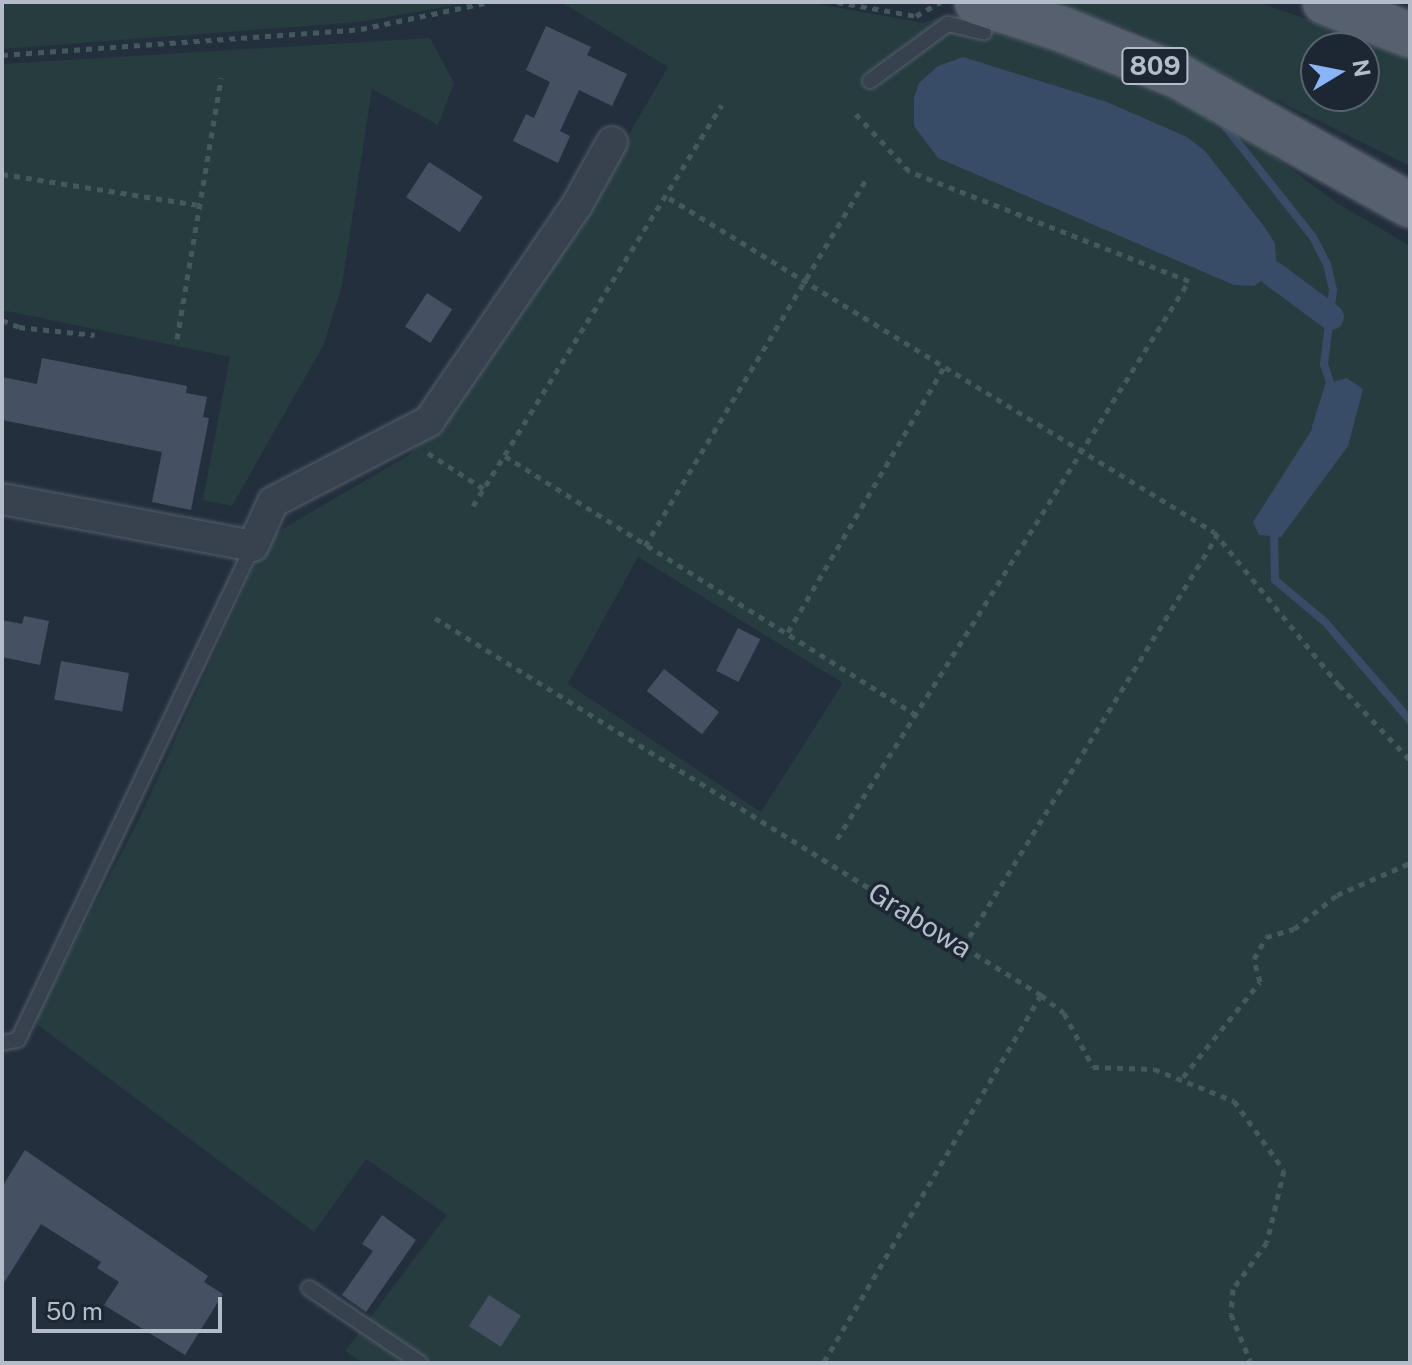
<!DOCTYPE html>
<html>
<head>
<meta charset="utf-8">
<style>
	body { margin:0 }
	#map { position:relative; width:1412px; height:1365px; overflow:hidden; background:#242f3e; font-family:"Public Sans",sans-serif }
	div>[style] { position:absolute }
	.green>* { inset:0; background:#263c3f }
	.water>* { inset:0; background:#394c67 }
	.stream>* { height:8px; margin:-4px; padding:0 4px; transform-origin:4px; border-radius:4px; background:#394c67 }
	.canal>* { height:26px; margin:-13px; padding:0 13px; transform-origin:13px; border-radius:13px; background:#394c67 }
	.building>* { inset:0; background:#455162; transform-origin:0 0 }
	.path>* { height:5px; margin-top:-2.5px; transform-origin:0; background:repeating-linear-gradient(90deg,#44595c 0 6px,transparent 0 12px) }
	.roads { filter:drop-shadow(0 0 2px #565f6c) drop-shadow(0 0 2px #565f6c) }
	.lane>* { height:14px; margin:-7px; padding:0 7px; transform-origin:7px; border-radius:7px; background:#38414e }
	.street>* { height:30px; margin:-15px; padding:0 15px; transform-origin:15px; border-radius:15px; background:#38414e }
	.primary>* { height:44px; margin:-22px; padding:0 22px; transform-origin:22px; border-radius:22px; background:#56606e }
	span { translate:-50% -50%; white-space:nowrap; text-align:center; line-height:1.15; -webkit-text-stroke:7px #1d2633; paint-order:stroke }
	.shield-label span { padding:2px 6px; background:#1d2633; border:2px solid; border-radius:6px; -webkit-text-stroke-width:0 }
	.shield-label { font-size:26px; color:#b4bcc9; font-weight:700 }
	.street-label { font-size:28px; color:#b4bcc9 }
	.frame { position:absolute; inset:0; border:4px solid #b4bcc9; pointer-events:none }
	.north { position:absolute; left:1300px; top:32px; width:80px; height:80px; box-sizing:border-box; background:#1d2633; border:2px solid #59626f; border-radius:50%; rotate:80deg; font-size:22px; font-weight:700; line-height:32px; text-align:center; color:#b4bcc9 }
	.north::after { content:''; display:block; margin:auto; width:28px; height:36px; background:#8ab4f8; clip-path:polygon(50% 0,100% 100%,50% 72%,0 100%) }
	.scale { position:absolute; left:32px; top:1297px; width:190px; height:36px; box-sizing:border-box; border:4px solid #b4bcc9; border-top:0; padding-left:10px; font-size:24px; line-height:28px; white-space:nowrap; color:#b4bcc9; -webkit-text-stroke:6px #1d2633; paint-order:stroke }
</style>
</head>
<body>
<div id="map">
	<div class="green">
		<i style="clip-path:polygon(2px 2px,472px 2px,359px 22px,2px 49px)"></i>
		<i style="clip-path:polygon(evenodd,561px 2px,807px 2px,924px 23px,939px 17px,1055px 51px,1194px 110px,1251px 139px,1337px 203px,1410px 246px,1410px 1363px,363px 1363px,345px 1351px,447px 1215px,366px 1159px,314px 1232px,34px 1022px,138px 821px,267px 538px,409px 455px,474px 377px,584px 212px,668px 67px,561px 2px,638px 557px,843px 683px,761px 812px,568px 684px,638px 557px)"></i>
		<i style="clip-path:polygon(evenodd,1050px 2px,1258px 2px,1410px 56px,1410px 166px,1138px 32px,1050px 2px,1316px 48px,1364px 48px,1364px 96px,1316px 96px,1316px 48px)"></i>
		<i style="clip-path:polygon(430px 38px,454px 83px,438px 125px,372px 89px,342px 285px,324px 344px,232px 506px,203px 500px,230px 357px,2px 310px,2px 64px)"></i>
	</div>
	<div class="water">
		<i style="clip-path:polygon(963px 57px,1107px 102px,1187px 137px,1205px 151px,1263px 225px,1275px 243px,1277px 270px,1254px 286px,1234px 285px,938px 158px,914px 126px,914px 98px,919px 83px,938px 66px)"></i>
		<i style="clip-path:polygon(1347px 378px,1363px 389px,1348px 446px,1281px 537px,1259px 535px,1253px 522px,1320px 417px,1330px 383px)"></i>
	</div>
	<div class="stream">
		<i style="left:1221px;top:121px;width:148px;rotate:51.6deg"></i>
		<i style="left:1313px;top:237px;width:30px;rotate:63deg"></i>
		<i style="left:1327px;top:264px;width:27px;rotate:77deg"></i>
		<i style="left:1333px;top:290px;width:75px;rotate:96.9deg"></i>
		<i style="left:1324px;top:364px;width:20px;rotate:72deg"></i>
		<i style="left:1330px;top:383px;width:46px;rotate:107.7deg"></i>
		<i style="left:1274px;top:532px;width:48px;rotate:88.8deg"></i>
		<i style="left:1275px;top:580px;width:65px;rotate:40deg"></i>
		<i style="left:1325px;top:622px;width:130px;rotate:49.1deg"></i>
	</div>
	<div class="canal">
		<i style="left:1273px;top:274px;width:72px;rotate:36.6deg"></i>
	</div>
	<div class="building">
		<i style="clip-path:polygon(546px 26px,591px 47px,587px 55px,627px 74px,612px 106px,579px 90px,560px 131px,570px 136px,558px 163px,513px 141px,526px 114px,534px 118px,550px 82px,526px 70px)"></i>
		<i style="left:429px;top:162px;width:64px;height:42px;rotate:33deg"></i>
		<i style="left:427px;top:293px;width:30px;height:40px;rotate:33deg"></i>
		<i style="clip-path:polygon(42px 358px,187px 386px,186px 393px,207px 397px,203px 417px,209px 418px,191px 510px,152px 502px,162px 452px,2px 420px,2px 377px,37px 384px)"></i>
		<i style="clip-path:polygon(24px 616px,49px 621px,40px 665px,2px 657px,2px 620px,22px 624px)"></i>
		<i style="left:738px;top:628px;width:25px;height:48px;rotate:27deg"></i>
		<i style="left:61px;top:661px;width:69px;height:39px;rotate:10deg"></i>
		<i style="left:664px;top:669px;width:70px;height:28px;rotate:38deg"></i>
		<i style="clip-path:polygon(25px 1150px,208px 1276px,204px 1282px,223px 1294px,185px 1355px,104px 1305px,119px 1282px,97px 1268px,101px 1262px,41px 1224px,2px 1286px,2px 1187px)"></i>
		<i style="clip-path:polygon(382px 1215px,416px 1240px,366px 1312px,342px 1295px,373px 1251px,362px 1244px)"></i>
		<i style="left:489px;top:1295px;width:38px;height:37px;rotate:33deg"></i>
	</div>
	<div class="path">
		<i style="left:837px;top:2px;width:80px;rotate:10deg"></i>
		<i style="left:916px;top:16px;width:28px;rotate:-30deg"></i>
		<i style="left:2px;top:55px;width:360px;rotate:-4.1deg"></i>
		<i style="left:361px;top:29px;width:131px;rotate:-11.9deg"></i>
		<i style="left:2px;top:174px;width:197px;rotate:9deg"></i>
		<i style="left:669px;top:198px;width:639px;rotate:31.5deg"></i>
		<i style="left:1214px;top:532px;width:198px;rotate:50.8deg"></i>
		<i style="left:1339px;top:685px;width:103px;rotate:46.6deg"></i>
		<i style="left:2px;top:320px;width:18px;rotate:22deg"></i>
		<i style="left:19px;top:327px;width:76px;rotate:6deg"></i>
		<i style="left:177px;top:339px;width:265px;rotate:-80.4deg"></i>
		<i style="left:428px;top:453px;width:67px;rotate:32.7deg"></i>
		<i style="left:505px;top:456px;width:487px;rotate:32.2deg"></i>
		<i style="left:473px;top:506px;width:472px;rotate:-58.2deg"></i>
		<i style="left:645px;top:546px;width:428px;rotate:-58.9deg"></i>
		<i style="left:435px;top:618px;width:714px;rotate:31.89deg"></i>
		<i style="left:1041px;top:995px;width:428px;rotate:120.6deg"></i>
		<i style="left:788px;top:632px;width:308px;rotate:-59.5deg"></i>
		<i style="left:837px;top:839px;width:660px;rotate:-57.76deg"></i>
		<i style="left:1189px;top:281px;width:301px;rotate:-158.6deg"></i>
		<i style="left:909px;top:171px;width:79px;rotate:-133deg"></i>
		<i style="left:963px;top:947px;width:483px;rotate:-58.3deg"></i>
		<i style="left:1041px;top:995px;width:29px;rotate:38deg"></i>
		<i style="left:1064px;top:1013px;width:61px;rotate:61.8deg"></i>
		<i style="left:1093px;top:1067px;width:61px;rotate:1.9deg"></i>
		<i style="left:1154px;top:1069px;width:86px;rotate:21.8deg"></i>
		<i style="left:1234px;top:1101px;width:85px;rotate:54.1deg"></i>
		<i style="left:1284px;top:1170px;width:74px;rotate:103.3deg"></i>
		<i style="left:1267px;top:1242px;width:58px;rotate:125.9deg"></i>
		<i style="left:1233px;top:1289px;width:25px;rotate:95deg"></i>
		<i style="left:1231px;top:1314px;width:53px;rotate:67.8deg"></i>
		<i style="left:1183px;top:1077px;width:122px;rotate:-51deg"></i>
		<i style="left:1260px;top:982px;width:24px;rotate:-105deg"></i>
		<i style="left:1254px;top:959px;width:25px;rotate:-61deg"></i>
		<i style="left:1266px;top:937px;width:29px;rotate:-16deg"></i>
		<i style="left:1294px;top:929px;width:55px;rotate:-38.3deg"></i>
		<i style="left:1337px;top:895px;width:80px;rotate:-23.7deg"></i>
	</div>
	<div class="roads">
		<div class="lane">
			<i style="left:870px;top:81px;width:97px;rotate:-36.2deg"></i>
			<i style="left:948px;top:24px;width:37px;rotate:13deg"></i>
			<i style="left:2px;top:1043px;width:16px;rotate:-11deg"></i>
			<i style="left:18px;top:1040px;width:547px;rotate:-64.56deg"></i>
			<i style="left:309px;top:1288px;width:134px;rotate:34deg"></i>
		</div>
		<div class="street">
			<i style="left:2px;top:499px;width:255px;rotate:10.6deg"></i>
			<i style="left:253px;top:546px;width:48px;rotate:-65.6deg"></i>
			<i style="left:273px;top:502px;width:176px;rotate:-27.4deg"></i>
			<i style="left:429px;top:421px;width:262px;rotate:-55.6deg"></i>
			<i style="left:577px;top:205px;width:72px;rotate:-60.9deg"></i>
		</div>
		<div class="primary">
			<i style="left:977px;top:2px;width:91px;rotate:17.8deg"></i>
			<i style="left:1064px;top:30px;width:123px;rotate:22deg"></i>
			<i style="left:1178px;top:76px;width:265px;rotate:29.1deg"></i>
			<i style="left:1325px;top:2px;width:91px;rotate:21.2deg"></i>
		</div>
	</div>
	<div class="shield-label">
		<span style="left:1155px;top:66px">809</span>
	</div>
	<div class="street-label">
		<span style="left:920px;top:920px;rotate:32deg">Grabowa</span>
	</div>
	<div class="frame"></div>
	<div class="north">N</div>
	<div class="scale">50 m</div>
</div>
</body>
</html>
